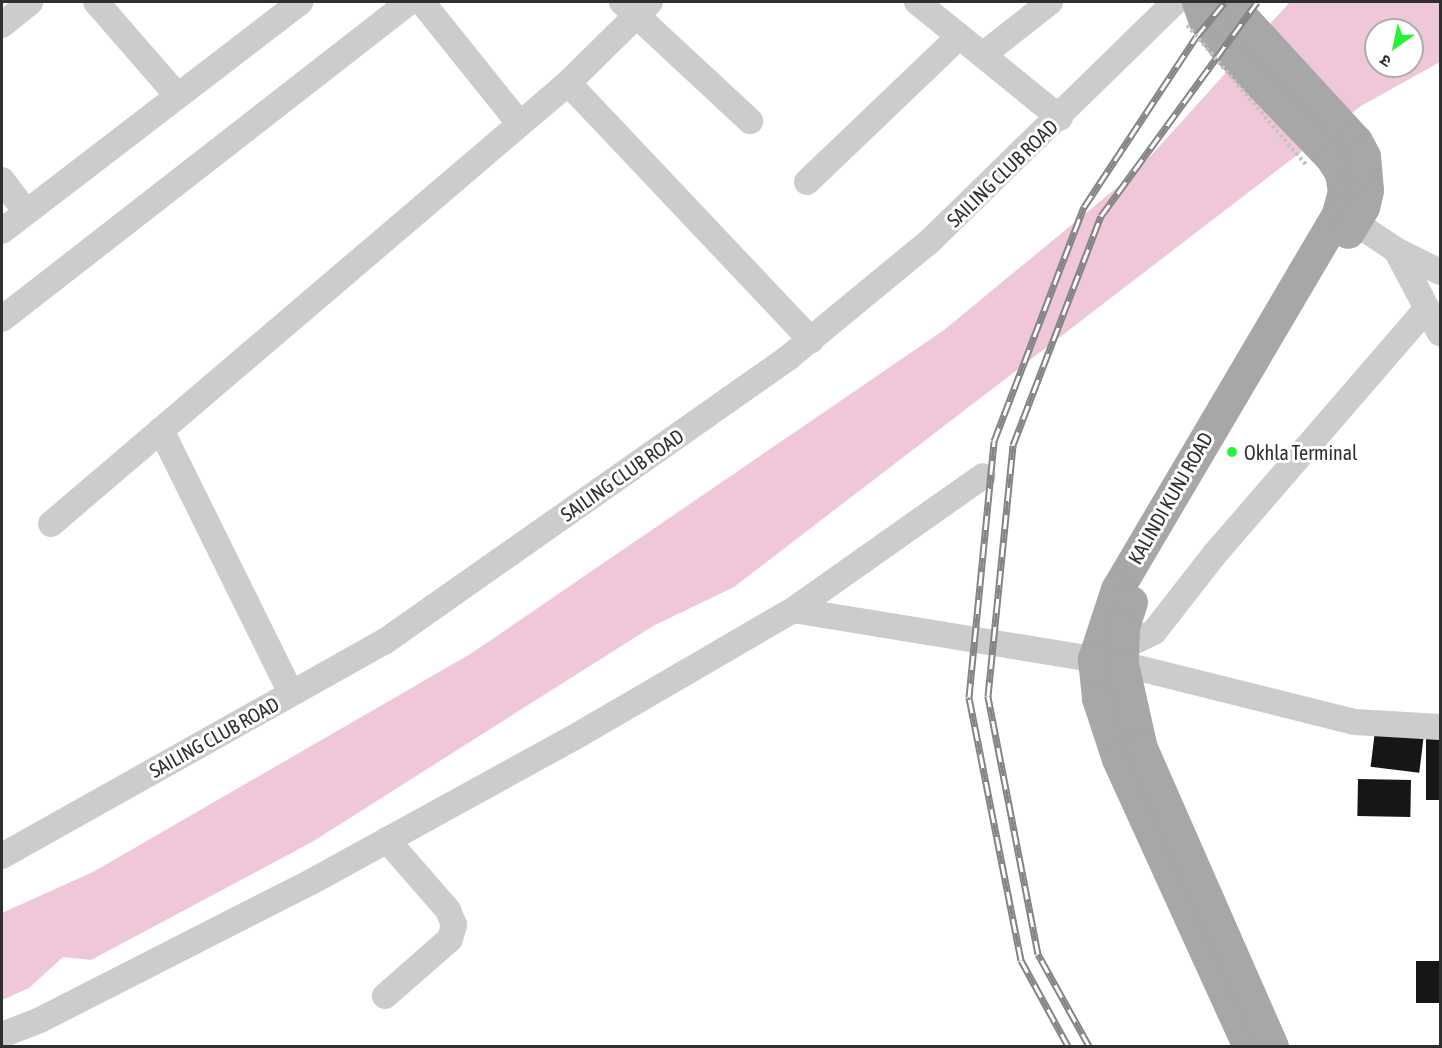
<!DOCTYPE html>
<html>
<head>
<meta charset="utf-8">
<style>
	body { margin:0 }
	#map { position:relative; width:1442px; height:1048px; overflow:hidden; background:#fff; font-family:"Asap Condensed","Noto Sans Devanagari",sans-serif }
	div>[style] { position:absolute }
	.water>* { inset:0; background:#efc7d9 }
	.building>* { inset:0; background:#161616; transform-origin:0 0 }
	.minor>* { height:26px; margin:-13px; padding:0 13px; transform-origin:13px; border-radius:13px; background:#ccc }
	.major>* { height:33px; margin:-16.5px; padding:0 16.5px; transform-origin:16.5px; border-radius:16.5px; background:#a7a7a7 }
	.rail>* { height:7px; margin-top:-3.5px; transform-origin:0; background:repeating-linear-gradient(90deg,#fff 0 14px,#848484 0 28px); box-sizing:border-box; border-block:2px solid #848484 }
	.path-bridge>* { height:4px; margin-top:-2px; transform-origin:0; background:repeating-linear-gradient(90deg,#c3c3c3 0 3px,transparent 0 6px) }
	.dots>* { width:16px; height:16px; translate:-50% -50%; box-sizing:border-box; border:3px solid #fff; border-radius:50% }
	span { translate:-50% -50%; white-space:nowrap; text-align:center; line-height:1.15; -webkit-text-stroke:6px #fff; paint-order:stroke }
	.street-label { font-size:20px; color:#2f2f2f }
	.poi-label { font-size:20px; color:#2f2f2f }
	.left { translate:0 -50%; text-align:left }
	.frame { position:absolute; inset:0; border:3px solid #2f2f2f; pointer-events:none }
	.north { position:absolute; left:1364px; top:18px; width:60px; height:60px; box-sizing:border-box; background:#fff; border:2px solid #acacac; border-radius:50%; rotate:213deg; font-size:16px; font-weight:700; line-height:24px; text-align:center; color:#2f2f2f }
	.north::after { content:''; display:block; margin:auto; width:21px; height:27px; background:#23f434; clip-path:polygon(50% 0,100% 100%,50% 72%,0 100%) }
</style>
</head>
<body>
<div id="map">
	<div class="water">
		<i style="clip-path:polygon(evenodd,1440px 2px,1440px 62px,1361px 106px,734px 587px,653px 626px,312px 842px,91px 960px,63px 957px,29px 988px,2px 1000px,2px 913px,93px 872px,472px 653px,944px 330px,1137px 171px,1289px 3px,1440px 2px,1376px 30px,1412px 30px,1412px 66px,1376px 66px,1376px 30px)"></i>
	</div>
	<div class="building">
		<i style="left:1375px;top:731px;width:49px;height:36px;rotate:7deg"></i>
		<i style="left:1426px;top:739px;width:14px;height:61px"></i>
		<i style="left:1358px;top:779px;width:53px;height:37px;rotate:1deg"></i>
		<i style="left:1440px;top:961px;width:42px;height:24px;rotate:90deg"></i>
	</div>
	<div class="minor">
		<i style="left:96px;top:2px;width:122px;rotate:49deg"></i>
		<i style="left:422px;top:2px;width:155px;rotate:51.3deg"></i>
		<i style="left:622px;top:2px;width:175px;rotate:42.9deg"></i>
		<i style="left:917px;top:2px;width:184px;rotate:39deg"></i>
		<i style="left:2px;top:25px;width:36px;rotate:-39deg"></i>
		<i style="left:984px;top:54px;width:84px;rotate:-38.2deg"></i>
		<i style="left:568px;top:83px;width:354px;rotate:46.6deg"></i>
		<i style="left:2px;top:180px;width:40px;rotate:53deg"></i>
		<i style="left:807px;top:182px;width:211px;rotate:-43.7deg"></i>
		<i style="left:1354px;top:222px;width:50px;rotate:33.7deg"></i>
		<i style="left:1396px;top:250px;width:49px;rotate:26.6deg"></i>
		<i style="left:2px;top:231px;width:376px;rotate:-37.5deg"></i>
		<i style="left:1396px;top:250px;width:94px;rotate:62.1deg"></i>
		<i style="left:2px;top:319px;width:516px;rotate:-37.91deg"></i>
		<i style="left:161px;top:430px;width:293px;rotate:63.7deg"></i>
		<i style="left:51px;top:524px;width:680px;rotate:-40.46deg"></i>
		<i style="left:568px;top:83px;width:115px;rotate:-44.6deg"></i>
		<i style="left:793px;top:610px;width:333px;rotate:9.3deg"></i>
		<i style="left:1122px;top:664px;width:240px;rotate:14deg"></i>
		<i style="left:1355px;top:722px;width:85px;rotate:3.4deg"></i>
		<i style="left:1123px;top:647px;width:34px;rotate:-26deg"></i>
		<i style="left:1154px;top:632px;width:98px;rotate:-52.1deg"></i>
		<i style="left:1214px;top:555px;width:326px;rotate:-49.2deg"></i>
		<i style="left:2px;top:856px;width:438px;rotate:-29.3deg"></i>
		<i style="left:384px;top:642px;width:494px;rotate:-35.1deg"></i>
		<i style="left:788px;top:358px;width:184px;rotate:-39.5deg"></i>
		<i style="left:930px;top:241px;width:342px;rotate:-44.3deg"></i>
		<i style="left:385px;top:996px;width:86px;rotate:-41.2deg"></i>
		<i style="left:450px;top:939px;width:15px;rotate:-74deg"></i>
		<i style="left:454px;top:925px;width:16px;rotate:-112deg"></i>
		<i style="left:448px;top:910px;width:93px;rotate:-131.1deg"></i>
		<i style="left:2px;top:1035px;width:41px;rotate:-21.5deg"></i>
		<i style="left:40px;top:1020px;width:304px;rotate:-27deg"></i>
		<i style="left:311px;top:882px;width:307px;rotate:-28.8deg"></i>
		<i style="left:580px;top:734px;width:246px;rotate:-30.2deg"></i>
		<i style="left:793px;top:610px;width:232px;rotate:-35.2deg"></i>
	</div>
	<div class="major">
		<i style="left:1198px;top:2px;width:20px;rotate:70deg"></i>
		<i style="left:1205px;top:21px;width:36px;rotate:52deg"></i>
		<i style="left:1227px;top:49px;width:150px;rotate:46.1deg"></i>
		<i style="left:1331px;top:157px;width:19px;rotate:58deg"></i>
		<i style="left:1341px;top:173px;width:18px;rotate:81deg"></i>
		<i style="left:1344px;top:191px;width:24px;rotate:105deg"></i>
		<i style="left:1338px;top:214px;width:435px;rotate:120.5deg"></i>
		<i style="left:1117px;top:589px;width:74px;rotate:108.2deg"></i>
		<i style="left:1094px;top:659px;width:39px;rotate:84deg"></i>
		<i style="left:1098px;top:698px;width:64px;rotate:71.8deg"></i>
		<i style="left:1118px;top:759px;width:315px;rotate:65.5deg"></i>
		<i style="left:1228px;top:2px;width:189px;rotate:47.4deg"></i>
		<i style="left:1356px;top:141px;width:17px;rotate:62deg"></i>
		<i style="left:1364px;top:156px;width:34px;rotate:85deg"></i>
		<i style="left:1367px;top:190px;width:17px;rotate:103deg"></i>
		<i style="left:1363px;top:207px;width:29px;rotate:121deg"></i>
		<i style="left:1131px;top:602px;width:26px;rotate:108deg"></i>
		<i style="left:1123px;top:627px;width:37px;rotate:92deg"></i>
		<i style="left:1122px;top:664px;width:86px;rotate:77.3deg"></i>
		<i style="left:1141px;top:748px;width:326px;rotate:66.3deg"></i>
	</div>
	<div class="rail">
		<i style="left:1068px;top:1046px;width:98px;rotate:-118.7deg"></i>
		<i style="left:1021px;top:960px;width:268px;rotate:-101.2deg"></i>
		<i style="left:969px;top:697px;width:257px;rotate:-84.4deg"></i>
		<i style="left:994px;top:441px;width:251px;rotate:-69deg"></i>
		<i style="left:1084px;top:207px;width:204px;rotate:-56.6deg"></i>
		<i style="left:1196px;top:37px;width:45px;rotate:-50.4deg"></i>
		<i style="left:1089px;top:1046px;width:105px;rotate:-119deg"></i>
		<i style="left:1038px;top:954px;width:263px;rotate:-101deg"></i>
		<i style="left:988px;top:696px;width:252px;rotate:-84.3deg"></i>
		<i style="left:1013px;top:445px;width:245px;rotate:-69deg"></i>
		<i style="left:1101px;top:216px;width:265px;rotate:-53.9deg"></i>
	</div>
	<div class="path-bridge">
		<i style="left:1187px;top:25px;width:185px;rotate:49.6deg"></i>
	</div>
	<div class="dots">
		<i style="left:1232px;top:452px;background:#23f434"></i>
	</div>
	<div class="street-label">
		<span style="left:1002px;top:173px;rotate:-44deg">SAILING CLUB ROAD</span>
		<span style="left:622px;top:475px;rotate:-35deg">SAILING CLUB ROAD</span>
		<span style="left:1170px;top:498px;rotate:-60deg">KALINDI KUNJ ROAD</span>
		<span style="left:214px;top:737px;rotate:-29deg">SAILING CLUB ROAD</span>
	</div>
	<div class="poi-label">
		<span class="left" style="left:1244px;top:452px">Okhla Terminal</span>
	</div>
	<div class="frame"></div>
	<div class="north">उ</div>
</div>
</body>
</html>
